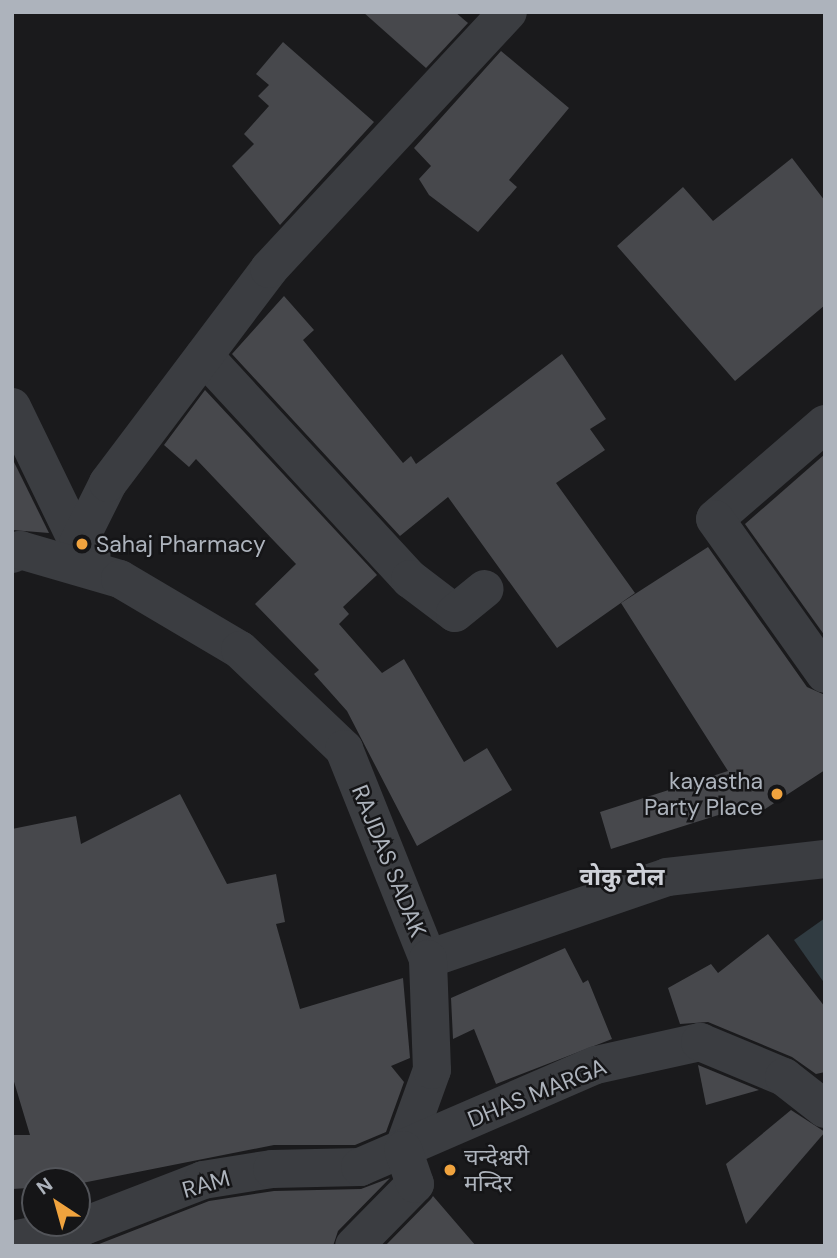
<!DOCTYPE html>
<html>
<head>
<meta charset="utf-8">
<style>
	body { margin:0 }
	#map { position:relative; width:837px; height:1258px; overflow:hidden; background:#1a1a1c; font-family:"DM Sans","Noto Sans Devanagari",sans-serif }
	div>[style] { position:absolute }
	.water>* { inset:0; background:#303b41 }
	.building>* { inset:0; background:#47484c }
	.street>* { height:38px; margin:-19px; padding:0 19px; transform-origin:19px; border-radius:19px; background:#3b3d41 }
	.dots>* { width:19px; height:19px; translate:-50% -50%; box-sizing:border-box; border:4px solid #151517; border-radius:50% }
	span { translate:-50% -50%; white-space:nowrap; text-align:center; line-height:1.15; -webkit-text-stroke:5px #151517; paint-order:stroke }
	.poi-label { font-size:23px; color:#adb3bc }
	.left { translate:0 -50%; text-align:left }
	.right { translate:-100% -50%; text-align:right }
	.street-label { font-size:23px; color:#adb3bc }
	.neighbourhood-label { font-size:24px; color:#ced1d8; font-weight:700 }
	.frame { position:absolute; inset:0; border:14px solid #adb3bc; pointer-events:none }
	.north { position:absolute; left:21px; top:1167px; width:70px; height:70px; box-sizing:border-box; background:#151517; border:2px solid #525459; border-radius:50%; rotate:324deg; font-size:19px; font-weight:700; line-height:28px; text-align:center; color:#adb3bc }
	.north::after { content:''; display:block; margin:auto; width:24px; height:32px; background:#f0a33e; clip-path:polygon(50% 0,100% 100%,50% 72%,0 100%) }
</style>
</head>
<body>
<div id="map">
	<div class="water">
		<i style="clip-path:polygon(825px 918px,825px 984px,794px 940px)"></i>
	</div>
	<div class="building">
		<i style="clip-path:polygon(363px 12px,455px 12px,468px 23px,426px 68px)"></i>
		<i style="clip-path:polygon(283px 42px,374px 122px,280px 225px,232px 166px,254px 144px,244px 134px,269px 106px,258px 96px,269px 85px,256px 74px)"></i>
		<i style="clip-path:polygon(501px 51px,569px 108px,509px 180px,517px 187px,478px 232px,429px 195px,419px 179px,431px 166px,414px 148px)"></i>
		<i style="clip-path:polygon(792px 158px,825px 201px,825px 305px,735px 381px,617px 246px,683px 187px,713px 221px)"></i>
		<i style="clip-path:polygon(284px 296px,314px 330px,303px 340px,403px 463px,411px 456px,416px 464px,562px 354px,606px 419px,590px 429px,605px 450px,556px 483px,635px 593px,557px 648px,448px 497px,400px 536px,232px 354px)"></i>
		<i style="clip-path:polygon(205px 390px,377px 575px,343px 607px,349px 614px,339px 624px,382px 673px,404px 659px,464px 762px,487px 748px,512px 790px,417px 846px,347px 711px,314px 674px,319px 670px,255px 604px,296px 564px,196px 459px,189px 467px,164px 445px)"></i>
		<i style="clip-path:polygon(825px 454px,825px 636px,745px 524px)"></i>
		<i style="clip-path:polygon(12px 458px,49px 533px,12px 530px)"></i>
		<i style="clip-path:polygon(708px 547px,807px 687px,825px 695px,825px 770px,756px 815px,750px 805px,611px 849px,600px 812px,728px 771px,621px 603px)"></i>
		<i style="clip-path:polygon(180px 794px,227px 884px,276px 874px,285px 922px,276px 924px,300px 1009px,403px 978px,410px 1058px,391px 1066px,404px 1082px,386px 1132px,355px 1145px,274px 1145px,77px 1184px,35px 1181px,29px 1194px,29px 1188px,12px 1189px,12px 1135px,30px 1135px,12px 1075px,12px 829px,76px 816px,81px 844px)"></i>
		<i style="clip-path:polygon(768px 934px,825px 1007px,825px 1072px,816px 1074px,792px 1057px,708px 1022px,680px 1024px,668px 988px,711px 964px,718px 973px)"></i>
		<i style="clip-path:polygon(565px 948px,583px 983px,588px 980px,612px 1039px,496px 1084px,474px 1029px,453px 1039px,451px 998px)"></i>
		<i style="clip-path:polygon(698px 1065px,759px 1090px,706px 1105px)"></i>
		<i style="clip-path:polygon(791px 1110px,825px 1132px,746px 1224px,726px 1164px)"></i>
		<i style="clip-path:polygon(390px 1178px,338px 1231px,333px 1246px,94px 1246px,209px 1201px,274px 1191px,361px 1189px)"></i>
		<i style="clip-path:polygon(433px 1196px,476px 1246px,385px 1246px,431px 1199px)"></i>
	</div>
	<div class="street">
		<i style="left:204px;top:356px;width:304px;rotate:47.3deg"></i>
		<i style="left:410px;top:579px;width:56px;rotate:37.1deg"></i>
		<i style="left:455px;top:613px;width:38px;rotate:-39deg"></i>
		<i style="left:12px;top:407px;width:151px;rotate:64.1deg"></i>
		<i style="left:78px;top:543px;width:18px;rotate:41deg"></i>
		<i style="left:825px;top:424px;width:145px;rotate:139.2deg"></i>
		<i style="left:715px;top:519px;width:190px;rotate:54.6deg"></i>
		<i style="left:78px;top:543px;width:67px;rotate:-63.4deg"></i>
		<i style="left:108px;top:483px;width:268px;rotate:-53deg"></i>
		<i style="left:269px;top:269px;width:351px;rotate:-47.1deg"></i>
		<i style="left:12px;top:554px;width:9px;rotate:-27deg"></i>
		<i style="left:20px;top:550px;width:104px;rotate:16.2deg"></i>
		<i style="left:120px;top:579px;width:139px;rotate:30.6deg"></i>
		<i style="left:240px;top:650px;width:144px;rotate:43.6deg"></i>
		<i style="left:344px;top:749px;width:226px;rotate:68.2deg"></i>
		<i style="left:428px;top:959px;width:253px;rotate:-18.9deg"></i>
		<i style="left:667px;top:877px;width:159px;rotate:-6.5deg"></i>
		<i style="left:403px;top:1150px;width:85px;rotate:-70.1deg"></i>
		<i style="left:432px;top:1070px;width:111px;rotate:-92.1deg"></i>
		<i style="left:12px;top:1240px;width:73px;rotate:-11deg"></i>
		<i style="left:84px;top:1226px;width:128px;rotate:-21.1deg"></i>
		<i style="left:203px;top:1180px;width:70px;rotate:-9.1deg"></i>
		<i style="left:272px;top:1169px;width:88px;rotate:-1.3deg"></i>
		<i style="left:360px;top:1167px;width:257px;rotate:-23.4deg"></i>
		<i style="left:596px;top:1065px;width:107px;rotate:-12.5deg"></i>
		<i style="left:700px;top:1042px;width:91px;rotate:22.6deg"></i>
		<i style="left:784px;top:1077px;width:52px;rotate:38deg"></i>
		<i style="left:354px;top:1246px;width:87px;rotate:-45.5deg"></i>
		<i style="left:415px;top:1184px;width:36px;rotate:-109deg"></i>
	</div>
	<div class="dots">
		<i style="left:82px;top:544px;background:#f0a33e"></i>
		<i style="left:777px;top:794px;background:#f0a33e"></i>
		<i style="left:450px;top:1170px;background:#f0a33e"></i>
	</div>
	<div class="poi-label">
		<span class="left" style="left:96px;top:544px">Sahaj Pharmacy</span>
		<span class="right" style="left:763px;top:794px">kayastha<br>Party Place</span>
		<span class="left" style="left:464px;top:1170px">चन्देश्वरी<br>मन्दिर</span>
	</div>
	<div class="street-label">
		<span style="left:389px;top:861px;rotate:68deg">RAJDAS SADAK</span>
		<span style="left:537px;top:1093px;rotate:-22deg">DHAS MARGA</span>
		<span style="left:206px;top:1184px;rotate:-16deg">RAM</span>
	</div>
	<div class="neighbourhood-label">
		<span style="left:622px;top:877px">वोकु टोल</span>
	</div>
	<div class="frame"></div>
	<div class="north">N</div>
</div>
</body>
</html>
